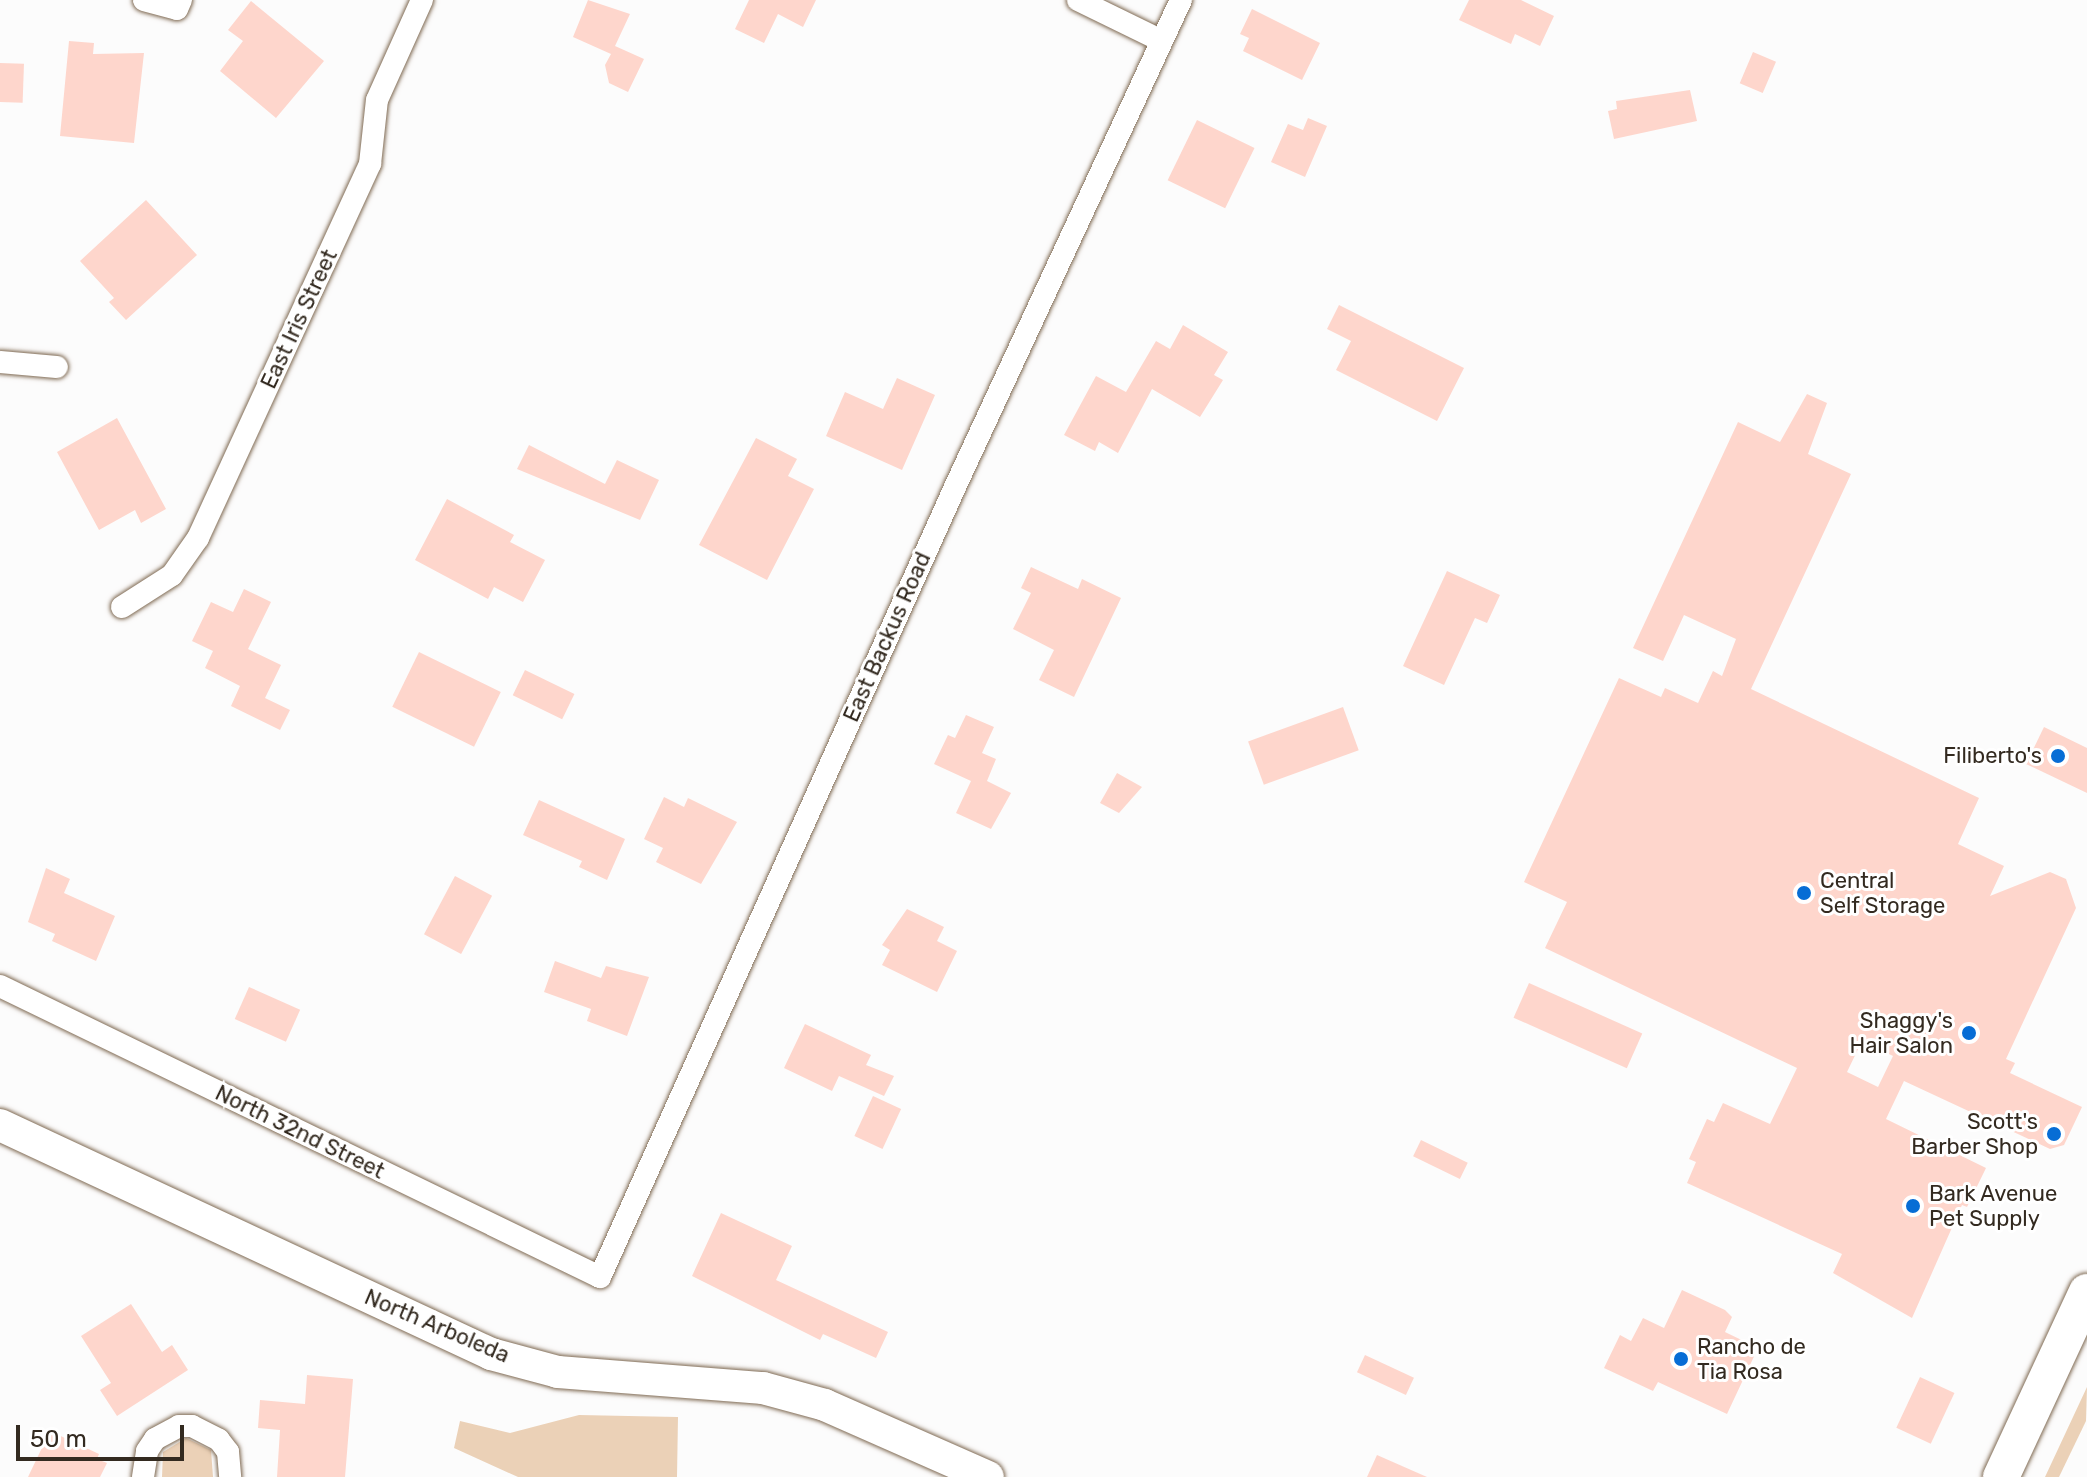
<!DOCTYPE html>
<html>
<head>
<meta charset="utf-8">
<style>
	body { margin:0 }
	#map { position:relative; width:2087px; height:1477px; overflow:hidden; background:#fcfcfc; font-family:Rubik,sans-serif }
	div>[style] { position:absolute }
	.green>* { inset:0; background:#ebd1b7 }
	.building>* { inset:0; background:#fed6cc; transform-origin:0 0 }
	.roads { filter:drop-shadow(0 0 2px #806b54) drop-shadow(0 0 2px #806b54) }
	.street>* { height:22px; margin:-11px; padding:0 11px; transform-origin:11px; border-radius:11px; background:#fff }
	.secondary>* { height:32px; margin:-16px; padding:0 16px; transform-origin:16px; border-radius:16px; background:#fff }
	.primary>* { height:36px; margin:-18px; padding:0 18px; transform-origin:18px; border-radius:18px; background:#fff }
	.dots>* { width:22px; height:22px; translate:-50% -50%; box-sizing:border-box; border:4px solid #fff; border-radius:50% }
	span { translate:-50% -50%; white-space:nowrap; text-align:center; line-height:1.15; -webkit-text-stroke:6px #fff; paint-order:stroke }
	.street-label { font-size:22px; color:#332a20 }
	.poi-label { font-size:22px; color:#332a20 }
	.right { translate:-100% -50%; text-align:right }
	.left { translate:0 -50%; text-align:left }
	.scale { position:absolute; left:16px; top:1425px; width:168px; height:36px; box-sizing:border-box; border:4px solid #332a20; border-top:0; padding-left:10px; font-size:24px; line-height:28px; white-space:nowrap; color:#332a20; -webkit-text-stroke:6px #fff; paint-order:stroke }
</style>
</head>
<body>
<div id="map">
	<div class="green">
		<i style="clip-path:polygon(2087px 1387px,2086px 1421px,2059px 1477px,2045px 1477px)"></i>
		<i style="clip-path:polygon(579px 1415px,678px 1417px,677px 1477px,518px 1477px,454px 1448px,460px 1421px,510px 1433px)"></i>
		<i style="clip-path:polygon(186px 1438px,211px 1450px,213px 1477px,162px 1477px,163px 1452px)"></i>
	</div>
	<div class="building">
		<i style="clip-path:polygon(588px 0,630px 14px,615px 46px,644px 59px,628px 92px,609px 83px,605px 65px,611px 54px,573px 37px)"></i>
		<i style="clip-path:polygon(749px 0,816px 0,803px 27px,778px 14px,764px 43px,735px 29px)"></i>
		<i style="clip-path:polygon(1469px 0,1521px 0,1554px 16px,1540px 46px,1515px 34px,1511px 44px,1459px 20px)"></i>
		<i style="clip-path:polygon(251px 1px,324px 61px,276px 118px,220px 71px,243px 41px,228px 30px)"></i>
		<i style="clip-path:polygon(1252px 9px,1320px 43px,1302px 80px,1243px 51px,1249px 38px,1240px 34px)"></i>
		<i style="clip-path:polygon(69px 41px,94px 43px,93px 54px,144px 53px,134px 143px,60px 136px)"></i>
		<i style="left:1753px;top:52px;width:25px;height:34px;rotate:23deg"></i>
		<i style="left:0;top:63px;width:24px;height:39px;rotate:2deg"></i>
		<i style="clip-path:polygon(1690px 90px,1697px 121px,1614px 139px,1608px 111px,1617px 109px,1616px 101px)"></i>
		<i style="clip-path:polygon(1308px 118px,1327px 126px,1305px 177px,1271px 162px,1288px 124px,1303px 130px)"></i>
		<i style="left:1197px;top:120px;width:64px;height:67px;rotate:26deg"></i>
		<i style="clip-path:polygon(146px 200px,197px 255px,126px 320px,109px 302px,114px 298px,80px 261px)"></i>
		<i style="clip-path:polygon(1339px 305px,1464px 368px,1437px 421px,1336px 370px,1351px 341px,1327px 329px)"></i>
		<i style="clip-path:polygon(1183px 325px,1228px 352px,1214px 375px,1223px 380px,1200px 417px,1152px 389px,1118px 453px,1099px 442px,1095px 451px,1064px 435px,1096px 376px,1126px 392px,1156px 341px,1170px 349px)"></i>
		<i style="clip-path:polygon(897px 378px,935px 395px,902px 470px,826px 436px,845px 392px,883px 409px)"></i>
		<i style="clip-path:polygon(evenodd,1807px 394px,1827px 403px,1808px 454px,1851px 474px,1751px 689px,1979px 798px,1958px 844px,2004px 866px,1990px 896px,2050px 872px,2066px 879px,2076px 908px,2006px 1059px,2015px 1063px,2010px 1073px,2082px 1107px,2064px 1145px,2050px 1149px,1904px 1081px,1886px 1119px,1986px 1168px,1967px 1207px,1962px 1205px,1912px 1318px,1833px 1273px,1842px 1254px,1687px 1183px,1696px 1162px,1689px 1159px,1707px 1119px,1714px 1122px,1723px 1103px,1770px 1124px,1797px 1068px,1545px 948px,1567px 902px,1524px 882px,1619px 678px,1661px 697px,1665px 688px,1698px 703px,1713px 671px,1722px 676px,1736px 639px,1684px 615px,1663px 661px,1633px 648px,1738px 422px,1780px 442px,1807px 394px,1862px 1041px,1893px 1056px,1878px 1087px,1847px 1072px,1862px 1041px)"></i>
		<i style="clip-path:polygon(117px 418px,166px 509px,141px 523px,135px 510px,99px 530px,57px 452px)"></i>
		<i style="clip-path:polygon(756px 438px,797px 459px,788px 476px,814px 489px,767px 580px,699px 545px)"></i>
		<i style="clip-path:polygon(529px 445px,605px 484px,617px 460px,659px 480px,640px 520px,517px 469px)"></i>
		<i style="clip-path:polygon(447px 499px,514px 535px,510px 542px,545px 560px,523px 602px,494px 587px,488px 599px,415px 560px)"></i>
		<i style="clip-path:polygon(1031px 567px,1078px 589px,1082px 579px,1121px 598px,1074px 697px,1039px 680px,1054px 650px,1013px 629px,1031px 593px,1021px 588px)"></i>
		<i style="clip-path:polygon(1447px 571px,1500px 595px,1487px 623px,1475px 618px,1444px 685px,1403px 666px)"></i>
		<i style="clip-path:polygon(244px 589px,271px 602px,248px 649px,281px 665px,265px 698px,290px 710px,280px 730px,231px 706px,240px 686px,205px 668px,213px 651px,192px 641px,211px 602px,233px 612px)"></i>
		<i style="left:419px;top:652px;width:91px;height:61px;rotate:26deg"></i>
		<i style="left:525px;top:670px;width:55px;height:28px;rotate:26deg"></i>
		<i style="left:1343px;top:707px;width:46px;height:101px;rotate:70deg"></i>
		<i style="clip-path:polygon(966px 715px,994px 727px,982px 753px,996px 759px,987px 781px,1011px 793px,991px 829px,956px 813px,971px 781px,934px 764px,948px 735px,955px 738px)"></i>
		<i style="clip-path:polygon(2044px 727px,2087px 748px,2087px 793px,2026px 764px)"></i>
		<i style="clip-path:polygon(1117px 773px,1142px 787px,1119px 813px,1100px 803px)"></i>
		<i style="clip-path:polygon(664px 797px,684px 807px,688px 798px,737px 822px,701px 884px,656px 862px,663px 848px,644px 839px)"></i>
		<i style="clip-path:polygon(539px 800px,625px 839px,607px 880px,579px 867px,582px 861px,523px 835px)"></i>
		<i style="clip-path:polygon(46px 868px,70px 879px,64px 893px,115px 916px,96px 961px,52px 941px,55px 934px,28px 922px)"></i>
		<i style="left:455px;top:876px;width:42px;height:66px;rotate:28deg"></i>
		<i style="clip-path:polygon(907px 909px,944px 927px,937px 941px,957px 951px,937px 992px,882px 965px,890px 950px,882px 945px)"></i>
		<i style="clip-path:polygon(555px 961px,601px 978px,606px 966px,649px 977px,627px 1036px,587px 1021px,591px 1009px,544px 992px)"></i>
		<i style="left:1529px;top:983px;width:124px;height:38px;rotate:24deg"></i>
		<i style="left:249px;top:987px;width:56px;height:35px;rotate:24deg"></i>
		<i style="clip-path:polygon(805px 1024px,871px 1055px,866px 1065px,894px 1076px,884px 1096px,839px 1076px,832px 1091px,784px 1068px)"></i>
		<i style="left:873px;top:1096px;width:31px;height:44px;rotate:25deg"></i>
		<i style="left:1421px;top:1140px;width:52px;height:18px;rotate:26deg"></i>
		<i style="clip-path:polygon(721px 1213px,792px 1246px,776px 1280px,888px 1332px,876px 1358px,823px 1334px,820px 1340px,692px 1276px)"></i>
		<i style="clip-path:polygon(1682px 1290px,1725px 1310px,1732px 1317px,1725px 1332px,1758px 1348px,1727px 1414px,1658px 1382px,1653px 1391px,1604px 1368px,1620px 1335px,1631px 1341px,1643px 1318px,1664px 1328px)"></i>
		<i style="clip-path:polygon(131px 1304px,162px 1352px,172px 1345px,188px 1370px,117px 1416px,100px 1390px,111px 1383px,81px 1336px)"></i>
		<i style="left:1365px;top:1355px;width:54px;height:19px;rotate:25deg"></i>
		<i style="clip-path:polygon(307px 1375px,353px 1379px,345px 1477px,277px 1477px,280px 1430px,258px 1428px,260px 1400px,305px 1404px)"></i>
		<i style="left:1920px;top:1377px;width:38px;height:56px;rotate:25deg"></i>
		<i style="clip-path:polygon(50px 1431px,99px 1454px,97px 1459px,107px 1463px,100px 1477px,28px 1477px)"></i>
		<i style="clip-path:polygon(1377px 1455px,1427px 1477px,1367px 1477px)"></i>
	</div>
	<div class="roads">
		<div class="street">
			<i style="left:144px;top:0;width:34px;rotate:15deg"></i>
			<i style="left:177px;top:9px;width:10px;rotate:-66deg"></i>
			<i style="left:1078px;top:0;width:93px;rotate:26deg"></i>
			<i style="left:0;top:362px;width:57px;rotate:5deg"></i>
			<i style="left:122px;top:607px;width:59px;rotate:-32.6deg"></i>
			<i style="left:172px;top:575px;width:45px;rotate:-54.9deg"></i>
			<i style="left:198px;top:538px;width:412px;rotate:-65.3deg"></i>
			<i style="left:370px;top:164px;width:64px;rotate:-83.8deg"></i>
			<i style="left:377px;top:100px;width:110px;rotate:-65.8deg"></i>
			<i style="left:0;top:986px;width:667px;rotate:25.87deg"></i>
			<i style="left:600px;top:1277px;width:866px;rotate:-65.8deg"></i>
			<i style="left:955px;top:487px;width:537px;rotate:-65.11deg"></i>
			<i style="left:143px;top:1477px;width:26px;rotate:-81deg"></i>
			<i style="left:147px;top:1451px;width:14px;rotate:-56deg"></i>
			<i style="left:155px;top:1439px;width:27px;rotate:-28deg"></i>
			<i style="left:179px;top:1426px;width:13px"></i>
			<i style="left:192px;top:1426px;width:30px;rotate:27deg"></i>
			<i style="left:219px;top:1440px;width:15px;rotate:53deg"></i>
			<i style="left:228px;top:1452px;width:25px;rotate:85deg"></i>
		</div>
		<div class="secondary">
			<i style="left:0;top:1125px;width:542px;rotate:25deg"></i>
			<i style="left:491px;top:1354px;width:69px;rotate:15deg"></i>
			<i style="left:558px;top:1372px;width:206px;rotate:4.5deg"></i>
			<i style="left:763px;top:1388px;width:64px;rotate:15.3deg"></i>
			<i style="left:825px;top:1405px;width:178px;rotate:23.8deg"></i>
		</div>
		<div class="primary">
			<i style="left:2001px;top:1477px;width:204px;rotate:-65.1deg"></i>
		</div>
	</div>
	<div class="dots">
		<i style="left:2058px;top:756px;background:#076dd5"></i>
		<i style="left:1804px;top:893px;background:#076dd5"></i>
		<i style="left:1969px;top:1033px;background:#076dd5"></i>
		<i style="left:2054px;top:1134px;background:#076dd5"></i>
		<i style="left:1913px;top:1206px;background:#076dd5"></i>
		<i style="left:1681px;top:1359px;background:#076dd5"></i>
	</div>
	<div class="street-label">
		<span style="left:299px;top:319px;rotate:-65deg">East Iris Street</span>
		<span style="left:887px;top:637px;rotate:-66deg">East Backus Road</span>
		<span style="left:300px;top:1132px;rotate:26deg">North 32nd Street</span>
		<span style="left:437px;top:1326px;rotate:23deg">North Arboleda</span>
	</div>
	<div class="poi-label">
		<span class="right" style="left:2042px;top:756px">Filiberto's</span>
		<span class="left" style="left:1820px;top:893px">Central<br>Self Storage</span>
		<span class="right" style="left:1953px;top:1033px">Shaggy's<br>Hair Salon</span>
		<span class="right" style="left:2038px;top:1134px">Scott's<br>Barber Shop</span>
		<span class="left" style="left:1929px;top:1206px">Bark Avenue<br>Pet Supply</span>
		<span class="left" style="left:1697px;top:1359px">Rancho de<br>Tia Rosa</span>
	</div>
	<div class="scale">50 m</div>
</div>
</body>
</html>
